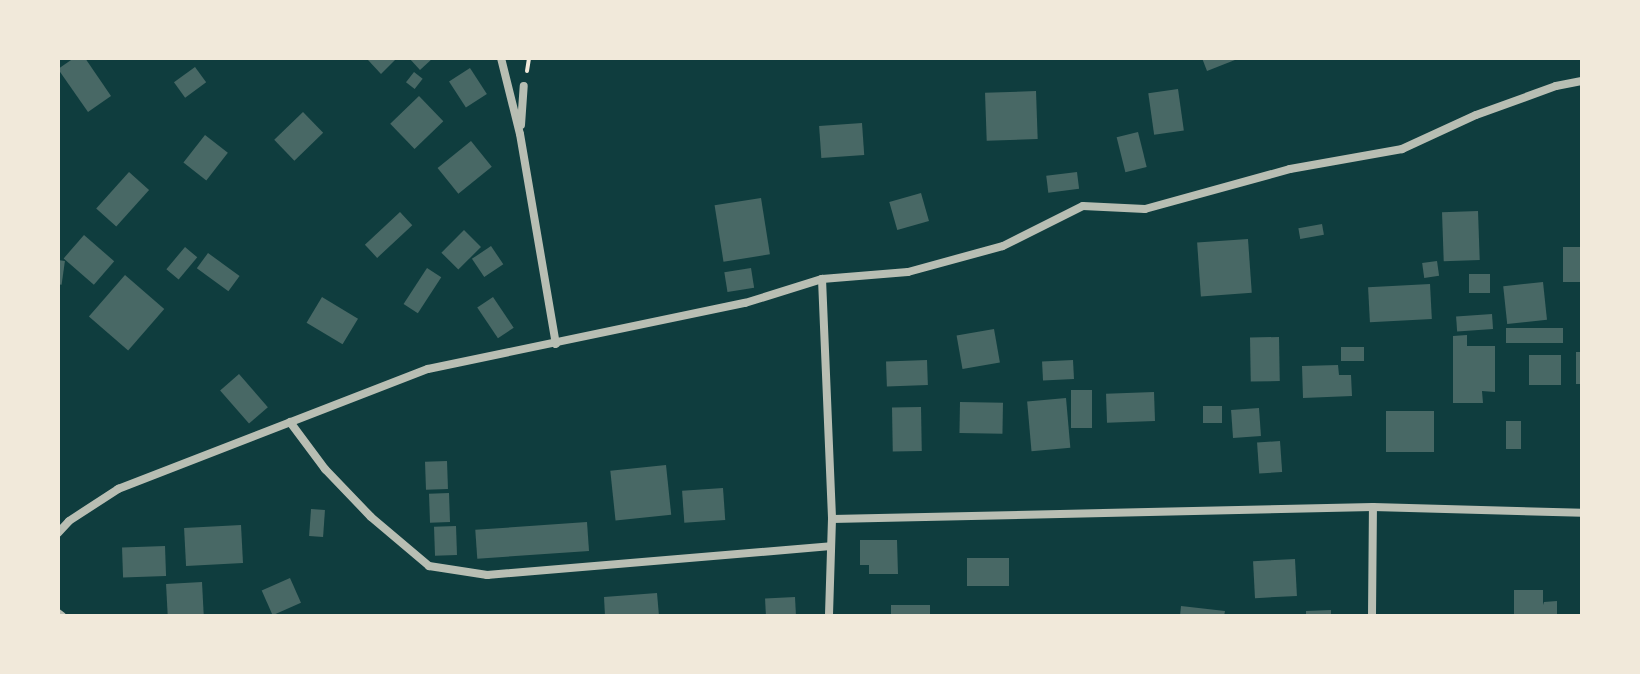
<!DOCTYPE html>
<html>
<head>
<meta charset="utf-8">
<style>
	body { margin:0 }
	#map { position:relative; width:1640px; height:674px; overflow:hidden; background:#0f3d3e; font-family:"Public Sans",sans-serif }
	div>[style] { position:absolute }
	.building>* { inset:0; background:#486865; transform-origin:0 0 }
	.path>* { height:4px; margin:-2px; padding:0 2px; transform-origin:2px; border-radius:2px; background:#f1e9da }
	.minor>* { height:8px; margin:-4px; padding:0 4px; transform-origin:4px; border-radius:4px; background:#b8beb3 }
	span { translate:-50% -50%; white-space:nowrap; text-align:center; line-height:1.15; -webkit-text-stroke:6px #f1e9da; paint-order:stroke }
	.frame { position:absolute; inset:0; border:60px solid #f1e9da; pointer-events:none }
</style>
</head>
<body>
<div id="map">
	<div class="building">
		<i style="clip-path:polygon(74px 58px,85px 58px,111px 96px,88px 112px,58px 69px)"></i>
		<i style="clip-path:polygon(371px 58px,397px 58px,381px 74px,368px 60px)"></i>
		<i style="clip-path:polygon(409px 58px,433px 58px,420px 70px)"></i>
		<i style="clip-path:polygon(1202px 58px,1240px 58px,1207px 71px)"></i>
		<i style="left:195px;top:67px;width:19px;height:26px;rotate:54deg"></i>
		<i style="left:470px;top:68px;width:31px;height:25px;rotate:57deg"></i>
		<i style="left:414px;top:72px;width:11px;height:13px;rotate:38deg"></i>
		<i style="left:1178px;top:89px;width:42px;height:30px;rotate:82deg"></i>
		<i style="left:1036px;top:91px;width:48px;height:51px;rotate:88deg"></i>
		<i style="left:419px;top:96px;width:35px;height:40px;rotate:46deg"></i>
		<i style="left:303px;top:112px;width:29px;height:40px;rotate:46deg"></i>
		<i style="left:862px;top:123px;width:32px;height:43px;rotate:86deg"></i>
		<i style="left:1138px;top:132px;width:36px;height:22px;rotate:76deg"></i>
		<i style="left:205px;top:135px;width:29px;height:35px;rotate:38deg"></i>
		<i style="left:471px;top:141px;width:33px;height:43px;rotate:51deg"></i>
		<i style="left:129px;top:172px;width:27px;height:49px;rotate:42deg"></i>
		<i style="left:1077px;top:172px;width:17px;height:31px;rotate:83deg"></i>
		<i style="left:921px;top:193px;width:29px;height:33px;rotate:74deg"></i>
		<i style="left:761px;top:198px;width:57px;height:47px;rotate:81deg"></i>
		<i style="left:1478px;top:211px;width:49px;height:36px;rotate:88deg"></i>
		<i style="left:400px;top:212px;width:18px;height:48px;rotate:47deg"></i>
		<i style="left:1322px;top:224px;width:11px;height:24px;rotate:80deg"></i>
		<i style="left:464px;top:230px;width:24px;height:32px;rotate:45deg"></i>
		<i style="left:84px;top:235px;width:40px;height:31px;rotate:41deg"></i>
		<i style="left:1248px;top:239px;width:54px;height:51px;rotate:86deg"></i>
		<i style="left:491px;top:246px;width:22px;height:23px;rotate:56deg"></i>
		<i style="left:185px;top:247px;width:16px;height:29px;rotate:40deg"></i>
		<i style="left:1563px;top:247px;width:19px;height:35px"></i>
		<i style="left:208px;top:253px;width:39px;height:19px;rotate:36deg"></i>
		<i style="left:58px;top:260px;width:7px;height:24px;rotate:8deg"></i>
		<i style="left:1437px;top:261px;width:15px;height:15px;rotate:82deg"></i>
		<i style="left:427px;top:268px;width:17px;height:43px;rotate:33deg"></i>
		<i style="left:751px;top:268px;width:20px;height:27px;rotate:81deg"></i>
		<i style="left:1469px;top:274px;width:21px;height:19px"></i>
		<i style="left:125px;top:275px;width:52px;height:55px;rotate:41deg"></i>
		<i style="left:1543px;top:282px;width:38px;height:40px;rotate:84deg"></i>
		<i style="left:1430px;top:284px;width:35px;height:62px;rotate:87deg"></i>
		<i style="left:322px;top:297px;width:42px;height:30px;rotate:31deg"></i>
		<i style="left:493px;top:297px;width:37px;height:19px;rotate:56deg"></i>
		<i style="left:1492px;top:314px;width:15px;height:36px;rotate:86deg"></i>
		<i style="left:1506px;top:328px;width:57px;height:15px"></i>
		<i style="left:994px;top:329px;width:34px;height:38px;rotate:80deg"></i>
		<i style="clip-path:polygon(1467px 335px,1467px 346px,1495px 346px,1495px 392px,1482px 391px,1483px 403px,1453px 403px,1453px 336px)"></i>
		<i style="left:1279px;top:337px;width:44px;height:29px;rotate:89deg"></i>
		<i style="left:1341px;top:347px;width:23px;height:14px"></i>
		<i style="left:1576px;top:352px;width:6px;height:32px"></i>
		<i style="left:1561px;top:355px;width:30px;height:32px;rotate:90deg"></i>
		<i style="left:927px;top:360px;width:25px;height:41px;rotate:88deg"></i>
		<i style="left:1073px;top:360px;width:19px;height:31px;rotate:87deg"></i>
		<i style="clip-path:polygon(1338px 365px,1339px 375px,1351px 375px,1352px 396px,1303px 398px,1302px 366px)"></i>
		<i style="left:239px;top:374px;width:44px;height:25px;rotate:49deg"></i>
		<i style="left:1071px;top:390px;width:21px;height:38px"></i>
		<i style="left:1154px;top:392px;width:29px;height:48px;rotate:88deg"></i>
		<i style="left:1066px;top:398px;width:50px;height:39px;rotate:85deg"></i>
		<i style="left:960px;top:402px;width:43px;height:31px;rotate:1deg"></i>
		<i style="left:1203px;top:406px;width:19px;height:17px"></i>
		<i style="left:921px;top:407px;width:44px;height:29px;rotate:89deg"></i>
		<i style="left:1259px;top:408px;width:28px;height:28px;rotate:86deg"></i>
		<i style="left:1386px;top:411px;width:48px;height:41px"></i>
		<i style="left:1506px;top:421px;width:15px;height:28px"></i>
		<i style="left:1280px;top:441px;width:31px;height:23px;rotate:86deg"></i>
		<i style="left:447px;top:461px;width:28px;height:22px;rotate:88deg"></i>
		<i style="left:666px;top:465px;width:50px;height:56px;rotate:84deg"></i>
		<i style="left:723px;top:488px;width:32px;height:41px;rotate:86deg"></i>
		<i style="left:449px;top:493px;width:29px;height:20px;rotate:88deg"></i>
		<i style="left:311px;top:509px;width:14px;height:27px;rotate:4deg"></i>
		<i style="left:587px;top:522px;width:29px;height:112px;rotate:86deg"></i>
		<i style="left:241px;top:525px;width:38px;height:57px;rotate:87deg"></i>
		<i style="left:456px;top:526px;width:29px;height:22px;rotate:88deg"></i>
		<i style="clip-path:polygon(860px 540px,897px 540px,898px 574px,869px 574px,869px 565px,860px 565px)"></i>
		<i style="left:165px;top:546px;width:30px;height:43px;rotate:88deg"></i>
		<i style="left:1009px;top:558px;width:28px;height:42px;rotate:90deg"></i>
		<i style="left:1295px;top:559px;width:37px;height:42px;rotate:87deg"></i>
		<i style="left:290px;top:578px;width:27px;height:31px;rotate:66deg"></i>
		<i style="left:202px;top:582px;width:34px;height:36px;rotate:87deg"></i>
		<i style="clip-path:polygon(1514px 590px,1543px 590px,1543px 605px,1544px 602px,1557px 601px,1557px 616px,1514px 616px)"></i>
		<i style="clip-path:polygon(657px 593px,659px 616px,605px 616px,604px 597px)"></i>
		<i style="left:795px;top:597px;width:19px;height:30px;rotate:87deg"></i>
		<i style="left:891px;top:605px;width:39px;height:11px"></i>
		<i style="clip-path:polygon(1181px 606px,1225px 611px,1224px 616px,1180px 616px)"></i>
		<i style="clip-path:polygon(1331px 610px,1331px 616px,1306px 616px,1306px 611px)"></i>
	</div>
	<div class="path">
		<i style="left:527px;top:71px;width:13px;rotate:-81deg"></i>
	</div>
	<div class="minor">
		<i style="left:501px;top:58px;width:78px;rotate:76deg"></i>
		<i style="left:520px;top:134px;width:213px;rotate:80.3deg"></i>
		<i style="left:521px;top:125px;width:39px;rotate:-86deg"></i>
		<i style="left:822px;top:279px;width:240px;rotate:87.6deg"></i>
		<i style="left:832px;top:519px;width:97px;rotate:91.8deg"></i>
		<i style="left:290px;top:422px;width:59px;rotate:53.3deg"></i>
		<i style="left:325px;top:469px;width:66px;rotate:46.2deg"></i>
		<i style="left:371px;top:517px;width:76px;rotate:40.2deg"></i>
		<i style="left:429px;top:566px;width:59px;rotate:8.8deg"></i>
		<i style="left:487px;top:575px;width:345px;rotate:-4.8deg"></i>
		<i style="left:832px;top:519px;width:541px;rotate:-1.27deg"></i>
		<i style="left:1373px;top:507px;width:209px;rotate:1.6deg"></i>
		<i style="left:58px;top:533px;width:16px;rotate:-47deg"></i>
		<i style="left:69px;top:521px;width:59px;rotate:-33.1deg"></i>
		<i style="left:118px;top:489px;width:332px;rotate:-21.2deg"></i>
		<i style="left:428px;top:369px;width:324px;rotate:-11.8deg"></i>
		<i style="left:745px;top:303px;width:81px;rotate:-17.3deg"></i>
		<i style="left:822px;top:279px;width:86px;rotate:-4.7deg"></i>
		<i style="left:908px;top:272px;width:98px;rotate:-15.3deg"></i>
		<i style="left:1003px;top:246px;width:89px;rotate:-26.6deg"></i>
		<i style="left:1083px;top:206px;width:62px;rotate:2.8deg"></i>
		<i style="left:1145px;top:209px;width:150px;rotate:-15.4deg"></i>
		<i style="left:1290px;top:169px;width:114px;rotate:-10.1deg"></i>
		<i style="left:1402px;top:149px;width:81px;rotate:-24.7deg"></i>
		<i style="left:1476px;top:115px;width:85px;rotate:-19.9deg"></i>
		<i style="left:1556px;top:86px;width:26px;rotate:-11deg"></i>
		<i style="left:58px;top:613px;width:5px;rotate:37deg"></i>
		<i style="left:1372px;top:616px;width:109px;rotate:-89.5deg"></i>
	</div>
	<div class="frame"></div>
</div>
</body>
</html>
